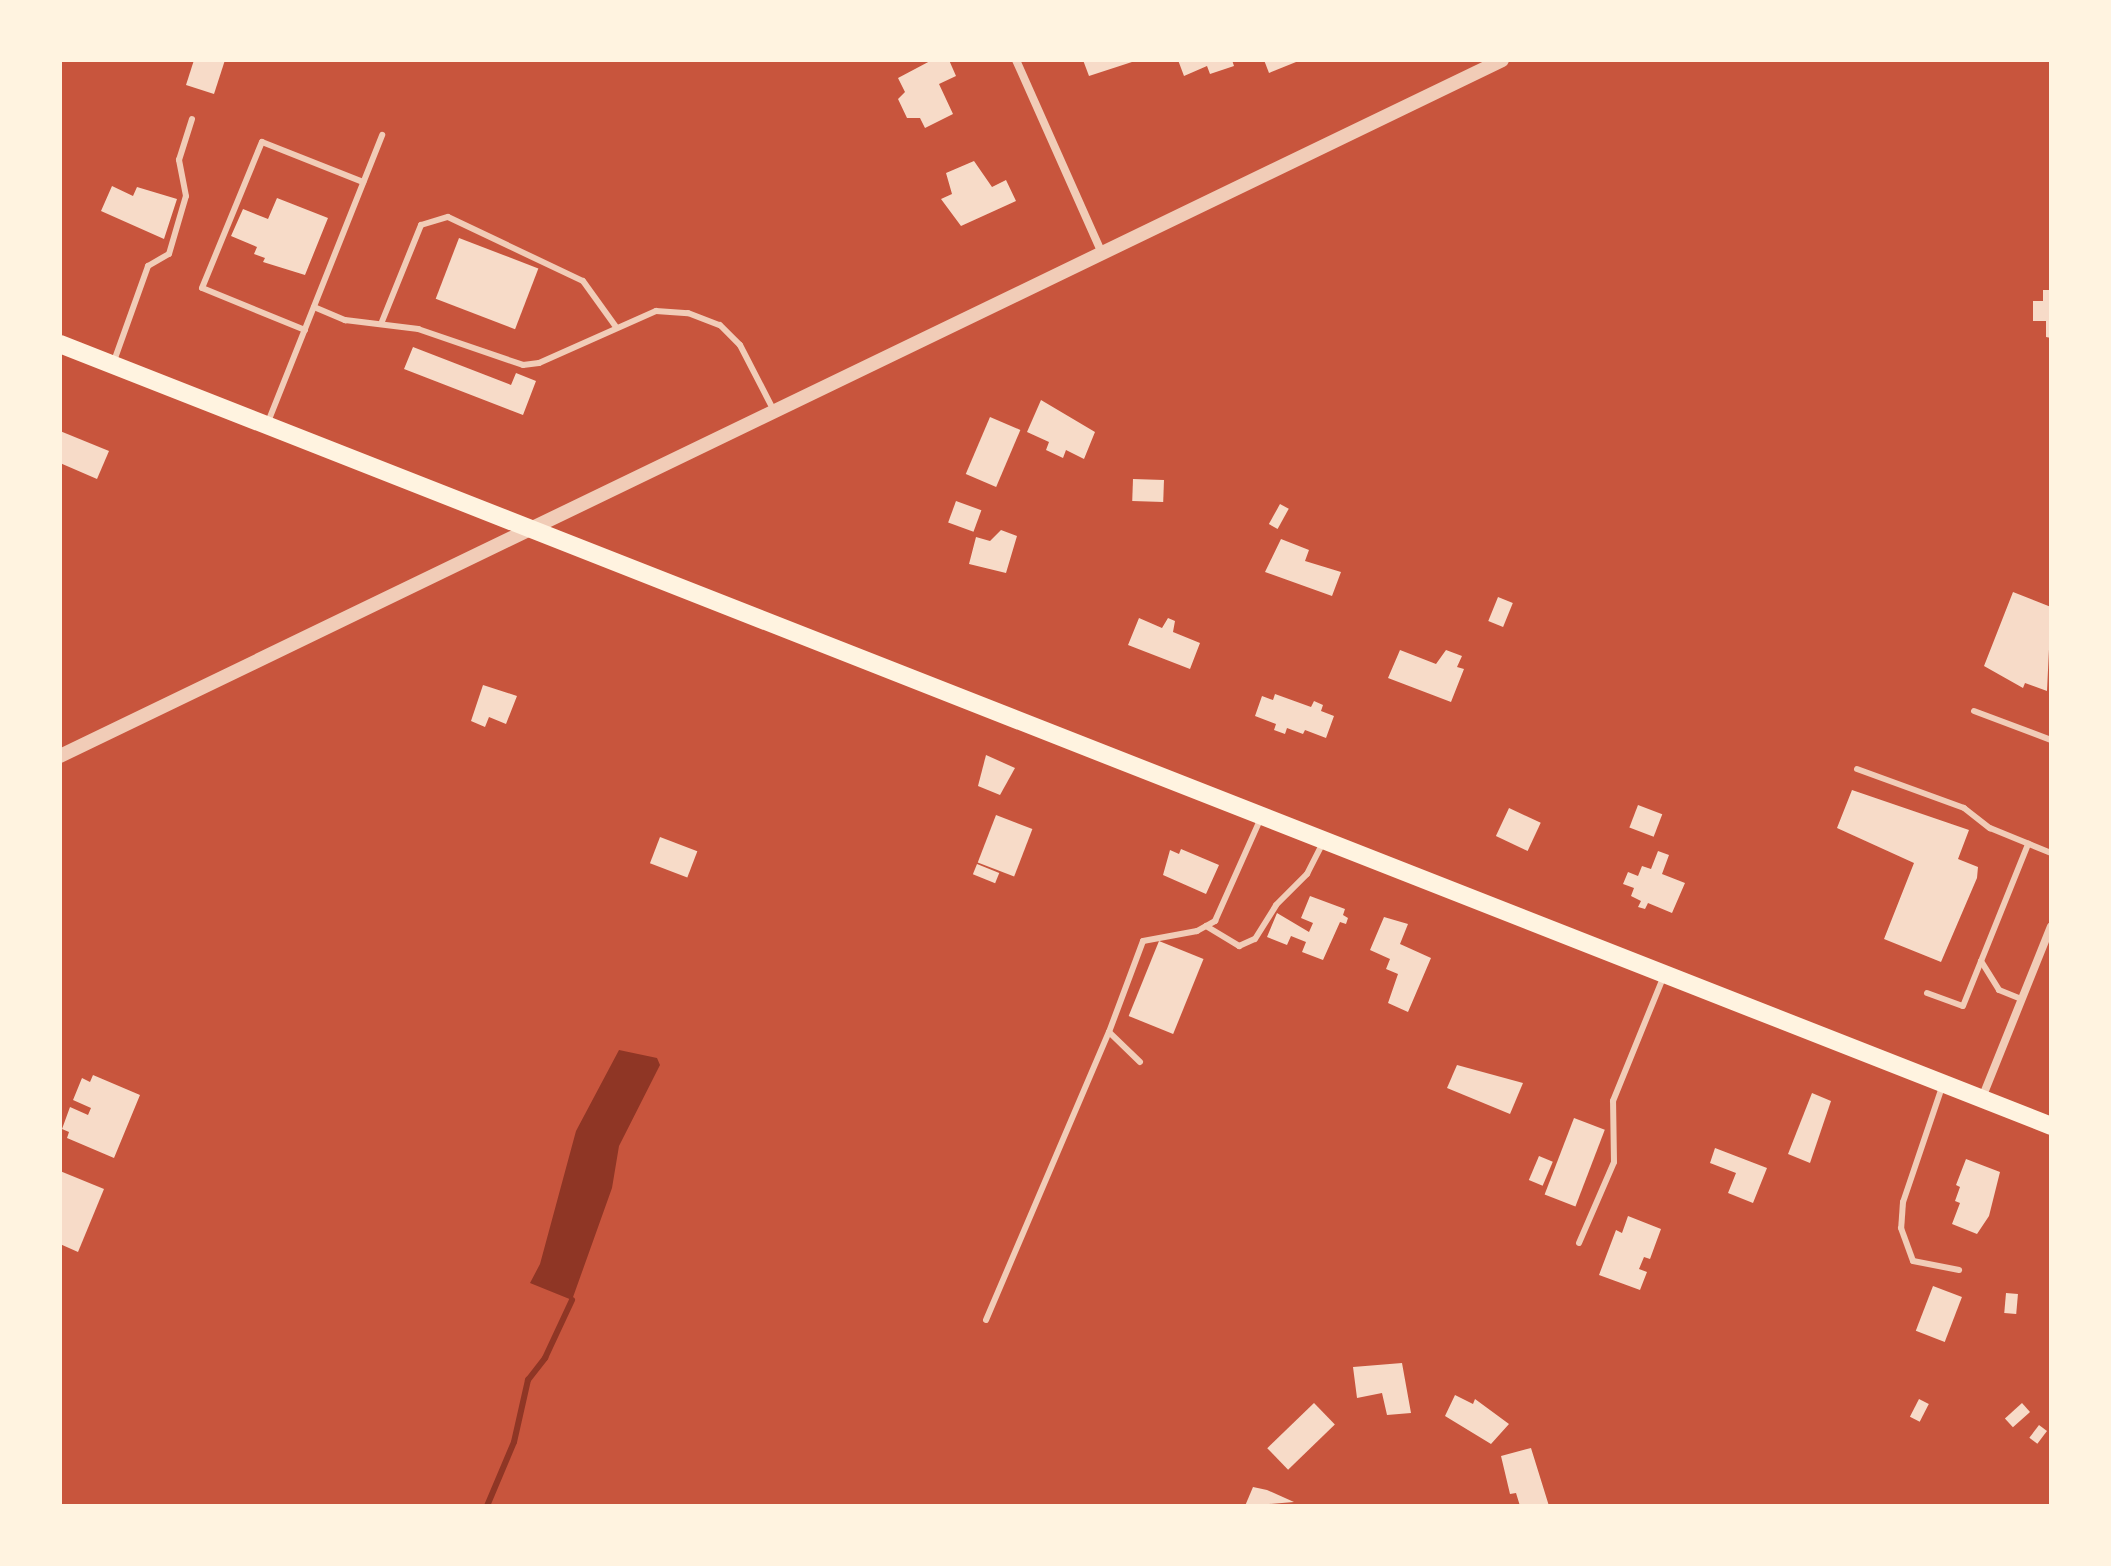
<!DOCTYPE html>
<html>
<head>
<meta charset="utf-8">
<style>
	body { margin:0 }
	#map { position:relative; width:2111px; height:1566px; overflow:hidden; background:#c8553d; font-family:"Noto Sans",sans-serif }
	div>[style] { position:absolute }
	.water>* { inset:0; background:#8f3625 }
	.stream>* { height:6px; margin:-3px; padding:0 3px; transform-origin:3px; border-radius:3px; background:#8f3625 }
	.building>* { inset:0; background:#f7dbc8; transform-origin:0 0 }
	.service>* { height:6px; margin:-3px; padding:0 3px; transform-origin:3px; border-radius:3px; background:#f1ccb7 }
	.minor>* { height:8px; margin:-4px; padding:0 4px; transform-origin:4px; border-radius:4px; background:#f1ccb7 }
	.tertiary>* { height:14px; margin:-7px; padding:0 7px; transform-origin:7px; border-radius:7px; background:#f1ccb7 }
	.primary>* { height:18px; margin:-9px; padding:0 9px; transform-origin:9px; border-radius:9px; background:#fff3e0 }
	span { translate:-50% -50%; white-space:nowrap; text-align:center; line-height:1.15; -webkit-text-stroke:7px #fff3e0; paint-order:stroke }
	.frame { position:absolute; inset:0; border:62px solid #fff3e0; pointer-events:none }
</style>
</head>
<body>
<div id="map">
	<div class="water">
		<i style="clip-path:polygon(619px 1050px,657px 1058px,660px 1065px,619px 1146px,612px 1188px,572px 1300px,530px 1283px,540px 1264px,576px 1131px)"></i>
	</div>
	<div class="stream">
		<i style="left:487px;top:1506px;width:69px;rotate:-67.1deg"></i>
		<i style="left:514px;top:1442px;width:64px;rotate:-77.3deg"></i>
		<i style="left:528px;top:1380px;width:28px;rotate:-52deg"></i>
		<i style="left:545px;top:1358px;width:64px;rotate:-65deg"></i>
	</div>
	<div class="building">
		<i style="clip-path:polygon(194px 60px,225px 60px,214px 94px,186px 85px)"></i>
		<i style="clip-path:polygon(932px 60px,949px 60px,956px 76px,939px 84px,953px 114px,925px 128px,920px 118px,907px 118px,898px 99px,905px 92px,898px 78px)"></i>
		<i style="clip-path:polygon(1083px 60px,1135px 60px,1135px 61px,1089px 76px)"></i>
		<i style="clip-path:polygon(1178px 60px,1232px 60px,1234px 66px,1210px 74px,1207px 66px,1184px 76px)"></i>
		<i style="clip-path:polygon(1264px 60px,1301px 60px,1269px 73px)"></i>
		<i style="clip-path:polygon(974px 161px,992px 187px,1006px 180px,1016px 201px,961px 226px,941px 199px,952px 194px,946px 173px)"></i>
		<i style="clip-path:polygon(112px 186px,133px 196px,137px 187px,177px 199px,164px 239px,101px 211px)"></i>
		<i style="clip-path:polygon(277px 198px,328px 218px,305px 275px,263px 262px,265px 258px,254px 254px,257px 247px,231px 236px,243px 209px,268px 219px)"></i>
		<i style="left:459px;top:238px;width:85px;height:65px;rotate:21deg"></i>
		<i style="clip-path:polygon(2043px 290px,2051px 290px,2051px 338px,2046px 337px,2046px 321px,2033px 321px,2033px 301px,2043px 301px)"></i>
		<i style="clip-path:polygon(413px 347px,511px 385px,516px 373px,536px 381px,523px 415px,404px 369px)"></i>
		<i style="clip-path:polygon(1041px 400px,1095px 432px,1084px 459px,1066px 450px,1063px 458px,1046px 450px,1049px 442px,1027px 432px)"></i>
		<i style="left:990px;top:417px;width:33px;height:62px;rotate:23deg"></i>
		<i style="clip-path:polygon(60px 431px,109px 451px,97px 479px,60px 463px)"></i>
		<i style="left:1133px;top:479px;width:31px;height:22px;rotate:2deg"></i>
		<i style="left:956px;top:501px;width:27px;height:23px;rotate:20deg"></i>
		<i style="left:1280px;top:504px;width:10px;height:23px;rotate:29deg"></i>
		<i style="clip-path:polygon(1001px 530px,1017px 536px,1006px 573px,969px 564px,976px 537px,990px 541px)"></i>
		<i style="clip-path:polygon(1281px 539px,1309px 550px,1305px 561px,1341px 572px,1332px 596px,1265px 572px)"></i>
		<i style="clip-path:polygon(2013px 592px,2051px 607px,2047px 691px,2025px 683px,2023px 688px,1984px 666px)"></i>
		<i style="left:1498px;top:597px;width:16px;height:26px;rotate:22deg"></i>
		<i style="clip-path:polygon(1139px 618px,1162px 628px,1168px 618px,1175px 621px,1173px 632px,1200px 643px,1190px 669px,1128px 645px)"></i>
		<i style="clip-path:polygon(1400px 650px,1436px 664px,1446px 650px,1462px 656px,1457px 667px,1464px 669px,1451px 702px,1388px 678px)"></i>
		<i style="clip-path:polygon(483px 685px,517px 696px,506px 724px,489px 717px,485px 727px,471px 721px)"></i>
		<i style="clip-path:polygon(1275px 694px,1311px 707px,1314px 701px,1323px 705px,1321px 711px,1334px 716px,1326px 738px,1305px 730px,1303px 734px,1287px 728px,1285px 734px,1274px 730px,1276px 724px,1255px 716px,1262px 696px,1273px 700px)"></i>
		<i style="clip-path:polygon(986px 755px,1015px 768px,1000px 795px,978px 786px)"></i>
		<i style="clip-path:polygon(1852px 790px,1969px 830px,1958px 859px,1978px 867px,1977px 878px,1941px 962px,1884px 939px,1914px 863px,1837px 828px)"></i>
		<i style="left:1638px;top:805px;width:26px;height:24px;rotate:21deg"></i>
		<i style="left:1509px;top:808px;width:35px;height:31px;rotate:25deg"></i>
		<i style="left:996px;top:815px;width:39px;height:51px;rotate:21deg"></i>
		<i style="left:660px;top:837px;width:40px;height:28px;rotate:21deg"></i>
		<i style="clip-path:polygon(1181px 849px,1219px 865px,1206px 894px,1163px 875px,1170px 850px,1179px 854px)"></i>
		<i style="clip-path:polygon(1658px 851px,1669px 855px,1662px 874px,1685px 883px,1672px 913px,1648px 903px,1645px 909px,1638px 907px,1641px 901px,1631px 896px,1634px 888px,1623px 884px,1628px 872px,1638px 876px,1642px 866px,1651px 869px)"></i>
		<i style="left:977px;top:864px;width:24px;height:11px;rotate:22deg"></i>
		<i style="clip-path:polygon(1310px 896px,1345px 909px,1343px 915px,1348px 918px,1346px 924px,1340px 922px,1323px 960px,1302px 952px,1306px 942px,1291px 936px,1287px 945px,1267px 937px,1277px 913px,1309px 932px,1313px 923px,1301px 918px)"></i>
		<i style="clip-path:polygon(1384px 917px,1408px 924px,1400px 944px,1431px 958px,1408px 1012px,1388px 1003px,1398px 974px,1386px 969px,1390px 959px,1370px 950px)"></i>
		<i style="left:1159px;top:941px;width:48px;height:81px;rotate:22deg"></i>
		<i style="clip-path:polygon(1457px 1065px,1523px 1083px,1510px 1114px,1447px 1088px)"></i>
		<i style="clip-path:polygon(93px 1075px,140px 1095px,114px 1158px,67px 1138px,69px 1132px,62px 1129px,70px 1107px,88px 1115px,91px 1108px,73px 1100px,82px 1078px,90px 1082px)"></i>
		<i style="clip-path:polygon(1812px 1093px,1831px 1101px,1810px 1163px,1788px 1154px)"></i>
		<i style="left:1574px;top:1118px;width:33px;height:82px;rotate:21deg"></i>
		<i style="clip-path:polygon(1715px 1148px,1767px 1168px,1753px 1203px,1728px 1193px,1736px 1173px,1710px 1163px)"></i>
		<i style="left:1539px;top:1156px;width:15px;height:26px;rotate:23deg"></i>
		<i style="clip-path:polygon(1966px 1159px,2000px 1172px,1989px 1216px,1977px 1234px,1952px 1224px,1960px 1203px,1955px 1201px,1960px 1187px,1956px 1185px)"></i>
		<i style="clip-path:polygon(60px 1171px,104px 1189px,78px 1252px,60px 1244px)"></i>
		<i style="clip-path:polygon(1628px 1216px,1661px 1229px,1650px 1259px,1644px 1257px,1639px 1269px,1647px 1272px,1640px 1290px,1599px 1275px,1616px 1230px,1622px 1233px)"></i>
		<i style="left:1933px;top:1286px;width:31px;height:48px;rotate:21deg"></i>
		<i style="left:2006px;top:1293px;width:12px;height:20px;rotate:5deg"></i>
		<i style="clip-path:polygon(1402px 1363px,1411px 1413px,1387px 1415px,1382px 1393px,1357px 1398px,1353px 1367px)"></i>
		<i style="clip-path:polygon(1455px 1395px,1473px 1404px,1475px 1399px,1509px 1424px,1491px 1444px,1445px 1416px)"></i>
		<i style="left:1919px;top:1399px;width:11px;height:20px;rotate:27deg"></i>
		<i style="left:1314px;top:1403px;width:30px;height:65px;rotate:46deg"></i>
		<i style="left:2022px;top:1403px;width:12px;height:23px;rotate:48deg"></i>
		<i style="left:2039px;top:1425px;width:10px;height:16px;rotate:37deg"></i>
		<i style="clip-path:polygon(1531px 1448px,1549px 1506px,1520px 1506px,1516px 1493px,1510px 1494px,1501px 1456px)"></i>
		<i style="clip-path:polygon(1253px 1487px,1267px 1490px,1294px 1502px,1245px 1506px)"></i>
	</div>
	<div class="service">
		<i style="left:314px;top:307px;width:34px;rotate:23deg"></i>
		<i style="left:345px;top:320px;width:74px;rotate:7deg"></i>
		<i style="left:418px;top:329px;width:111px;rotate:18.9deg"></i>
		<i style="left:523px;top:365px;width:16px;rotate:-7deg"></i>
		<i style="left:539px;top:363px;width:128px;rotate:-24deg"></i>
		<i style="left:656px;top:311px;width:32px;rotate:4deg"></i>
		<i style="left:688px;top:313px;width:34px;rotate:21deg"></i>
		<i style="left:720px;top:325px;width:28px;rotate:45deg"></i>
		<i style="left:740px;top:345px;width:74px;rotate:62.7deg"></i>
		<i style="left:381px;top:324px;width:107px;rotate:-68deg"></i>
		<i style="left:421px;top:225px;width:28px;rotate:-17deg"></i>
		<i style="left:448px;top:217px;width:149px;rotate:25.4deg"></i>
		<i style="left:583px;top:281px;width:57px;rotate:54.3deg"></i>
		<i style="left:305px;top:330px;width:111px;rotate:-157.8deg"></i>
		<i style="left:202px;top:288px;width:158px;rotate:-67.7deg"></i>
		<i style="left:262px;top:142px;width:109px;rotate:21.6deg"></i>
		<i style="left:114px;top:361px;width:101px;rotate:-70.3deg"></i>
		<i style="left:148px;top:266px;width:24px;rotate:-30deg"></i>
		<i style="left:169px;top:254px;width:60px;rotate:-73.7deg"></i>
		<i style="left:186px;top:196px;width:37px;rotate:-101deg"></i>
		<i style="left:179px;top:160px;width:43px;rotate:-72.4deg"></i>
		<i style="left:268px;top:422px;width:309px;rotate:-68.3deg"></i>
		<i style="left:1974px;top:711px;width:82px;rotate:20.6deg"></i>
		<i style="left:1857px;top:769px;width:114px;rotate:20deg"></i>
		<i style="left:1964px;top:808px;width:33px;rotate:38deg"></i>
		<i style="left:1990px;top:828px;width:66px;rotate:22.3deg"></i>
		<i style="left:1206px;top:926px;width:39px;rotate:31deg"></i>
		<i style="left:1239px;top:946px;width:17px;rotate:-24deg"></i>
		<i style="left:1255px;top:939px;width:40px;rotate:-58deg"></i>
		<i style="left:1276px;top:905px;width:44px;rotate:-45deg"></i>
		<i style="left:1307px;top:874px;width:34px;rotate:-63deg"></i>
		<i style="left:1981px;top:961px;width:34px;rotate:58deg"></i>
		<i style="left:1999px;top:990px;width:24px;rotate:22deg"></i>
		<i style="left:1927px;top:993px;width:38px;rotate:20deg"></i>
		<i style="left:1963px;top:1006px;width:175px;rotate:-68.1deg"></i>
		<i style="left:1140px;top:1062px;width:43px;rotate:-135.9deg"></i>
		<i style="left:1109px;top:1032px;width:97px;rotate:-69.5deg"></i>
		<i style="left:1143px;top:941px;width:55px;rotate:-10.5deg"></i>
		<i style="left:1197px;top:931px;width:21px;rotate:-29deg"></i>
		<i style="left:1215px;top:921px;width:111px;rotate:-66deg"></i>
		<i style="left:1942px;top:1087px;width:121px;rotate:108.7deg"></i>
		<i style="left:1903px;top:1202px;width:26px;rotate:94deg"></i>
		<i style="left:1901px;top:1228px;width:35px;rotate:70deg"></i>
		<i style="left:1913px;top:1261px;width:47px;rotate:11.1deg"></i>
		<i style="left:1579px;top:1243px;width:88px;rotate:-66.6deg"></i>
		<i style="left:1614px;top:1162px;width:61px;rotate:-90.9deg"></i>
		<i style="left:1613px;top:1101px;width:133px;rotate:-67.9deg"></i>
		<i style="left:986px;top:1320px;width:313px;rotate:-66.9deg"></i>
	</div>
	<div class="minor">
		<i style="left:1016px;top:60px;width:211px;rotate:66deg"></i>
		<i style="left:1982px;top:1098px;width:185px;rotate:-68.1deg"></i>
	</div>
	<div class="tertiary">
		<i style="left:60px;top:756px;width:1601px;rotate:-25.76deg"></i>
	</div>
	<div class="primary">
		<i style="left:60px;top:344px;width:2139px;rotate:21.44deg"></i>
	</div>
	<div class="frame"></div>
</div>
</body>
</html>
